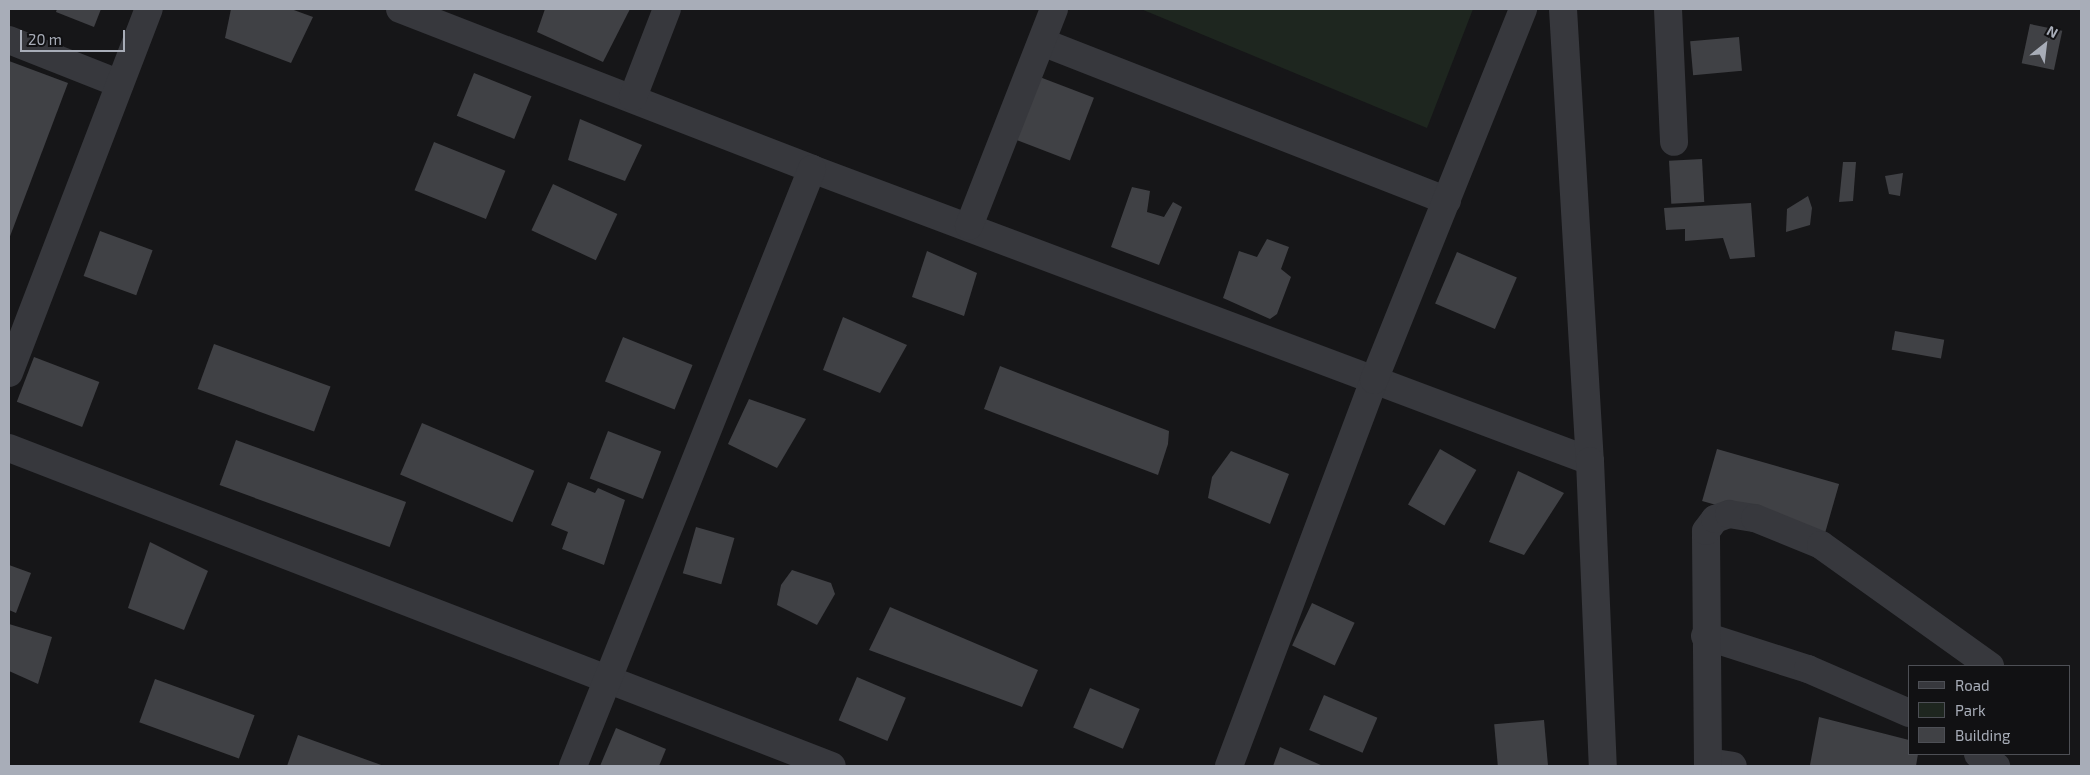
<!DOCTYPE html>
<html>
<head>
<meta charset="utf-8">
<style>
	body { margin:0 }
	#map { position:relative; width:2090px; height:775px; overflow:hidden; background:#161618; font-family:"Exo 2",sans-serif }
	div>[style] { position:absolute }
	.green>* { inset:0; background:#1e261f }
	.building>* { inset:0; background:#404145; transform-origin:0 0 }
	.minor>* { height:28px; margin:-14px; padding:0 14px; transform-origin:14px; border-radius:14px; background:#37383d }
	span { translate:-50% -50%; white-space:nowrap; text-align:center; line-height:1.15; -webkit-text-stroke:4px #111113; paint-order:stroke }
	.frame { position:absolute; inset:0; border:10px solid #a8adb8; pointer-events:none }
	.legend { position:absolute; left:1908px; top:665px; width:162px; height:90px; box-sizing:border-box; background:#111113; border:1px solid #4d4f55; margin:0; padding:6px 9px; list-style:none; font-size:15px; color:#a8adb8 }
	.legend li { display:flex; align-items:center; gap:10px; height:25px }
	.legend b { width:25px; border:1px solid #4d4f55 }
	.north { position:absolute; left:2020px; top:20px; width:50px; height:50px; -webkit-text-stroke:4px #111113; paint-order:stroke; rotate:29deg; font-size:14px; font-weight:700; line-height:20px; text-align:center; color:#a8adb8 }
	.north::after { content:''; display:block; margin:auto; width:18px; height:22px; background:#a8adb8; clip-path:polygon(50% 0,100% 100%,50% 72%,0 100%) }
	.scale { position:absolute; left:20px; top:30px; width:105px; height:22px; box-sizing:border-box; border:2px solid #a8adb8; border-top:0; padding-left:6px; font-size:15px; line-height:18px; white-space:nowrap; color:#a8adb8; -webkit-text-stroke:4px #111113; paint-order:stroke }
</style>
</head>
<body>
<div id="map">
	<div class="green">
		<i style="clip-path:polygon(1141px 9px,1473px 9px,1427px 128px)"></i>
	</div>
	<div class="building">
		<i style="clip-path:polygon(57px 9px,101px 9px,94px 27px,56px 12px)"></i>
		<i style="clip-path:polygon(231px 9px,291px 9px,313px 17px,291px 63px,225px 38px)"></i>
		<i style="clip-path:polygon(545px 9px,630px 9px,603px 62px,537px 32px)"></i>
		<i style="left:2030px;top:24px;width:33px;height:40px;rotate:12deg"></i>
		<i style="left:1739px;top:37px;width:34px;height:49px;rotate:85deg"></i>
		<i style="clip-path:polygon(9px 61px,68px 83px,9px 239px)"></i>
		<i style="left:474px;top:73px;width:62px;height:46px;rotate:22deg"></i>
		<i style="left:1037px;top:76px;width:61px;height:67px;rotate:21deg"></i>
		<i style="clip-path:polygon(580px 119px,642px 145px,625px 181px,568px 160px)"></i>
		<i style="left:434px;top:142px;width:77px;height:52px;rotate:22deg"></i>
		<i style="left:1702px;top:159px;width:43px;height:33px;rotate:87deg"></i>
		<i style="clip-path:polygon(1843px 162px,1856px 162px,1853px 201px,1839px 202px)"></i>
		<i style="clip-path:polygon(1903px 173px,1900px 196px,1889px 194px,1885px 176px)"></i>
		<i style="left:553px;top:184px;width:71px;height:51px;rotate:25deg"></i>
		<i style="clip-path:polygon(1132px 187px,1150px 191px,1147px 212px,1164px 217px,1173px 202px,1182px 207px,1159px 265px,1111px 247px)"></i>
		<i style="clip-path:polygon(1808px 196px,1812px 208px,1810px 225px,1786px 232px,1787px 209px)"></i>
		<i style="clip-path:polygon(1751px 203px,1755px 257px,1730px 259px,1723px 238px,1685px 241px,1685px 229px,1666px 230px,1664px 208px)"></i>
		<i style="left:100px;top:231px;width:56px;height:48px;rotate:20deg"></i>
		<i style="clip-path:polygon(1267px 239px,1289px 247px,1281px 269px,1291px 277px,1277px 314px,1270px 319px,1223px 298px,1239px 251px,1257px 257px)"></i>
		<i style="clip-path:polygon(927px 251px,977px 273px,964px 316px,912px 297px)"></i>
		<i style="left:1457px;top:252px;width:65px;height:56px;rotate:23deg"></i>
		<i style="clip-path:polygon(843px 317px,907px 345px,880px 393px,823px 370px)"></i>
		<i style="left:1895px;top:331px;width:50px;height:19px;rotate:10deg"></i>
		<i style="left:623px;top:337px;width:75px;height:48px;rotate:22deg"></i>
		<i style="left:214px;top:344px;width:124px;height:48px;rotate:20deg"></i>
		<i style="left:34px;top:357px;width:70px;height:48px;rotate:21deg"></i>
		<i style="clip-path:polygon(1000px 366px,1169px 431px,1168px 444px,1158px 475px,984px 409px)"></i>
		<i style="clip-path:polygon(749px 399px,806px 419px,777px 468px,728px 444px)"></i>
		<i style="left:422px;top:423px;width:122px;height:56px;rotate:23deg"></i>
		<i style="left:608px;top:431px;width:57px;height:51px;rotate:21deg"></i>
		<i style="left:236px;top:440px;width:181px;height:48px;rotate:20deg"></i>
		<i style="left:1440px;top:449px;width:42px;height:64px;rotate:30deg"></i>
		<i style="left:1717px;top:449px;width:127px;height:54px;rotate:16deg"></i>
		<i style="clip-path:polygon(1231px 451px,1289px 474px,1270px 524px,1208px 498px,1212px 477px)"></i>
		<i style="clip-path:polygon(1518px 471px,1564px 493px,1524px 555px,1489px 542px)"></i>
		<i style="clip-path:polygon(568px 482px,595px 493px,598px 488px,625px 500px,604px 565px,562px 549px,568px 532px,551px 525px)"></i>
		<i style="left:696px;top:527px;width:40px;height:48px;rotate:16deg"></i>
		<i style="clip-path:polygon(150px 542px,208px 571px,184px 630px,128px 608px)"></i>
		<i style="clip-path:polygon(9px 565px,31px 573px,16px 613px,9px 610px)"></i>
		<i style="clip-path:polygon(792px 570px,831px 583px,835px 594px,817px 625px,777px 605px,781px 585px)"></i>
		<i style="left:1312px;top:603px;width:47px;height:47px;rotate:25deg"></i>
		<i style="clip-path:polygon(890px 607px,1038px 670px,1022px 707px,869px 650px)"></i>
		<i style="clip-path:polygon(9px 624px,52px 637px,38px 684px,9px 671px)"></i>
		<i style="left:857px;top:677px;width:53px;height:47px;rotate:23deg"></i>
		<i style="left:155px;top:679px;width:106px;height:46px;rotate:20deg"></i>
		<i style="left:1090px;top:688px;width:54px;height:43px;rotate:23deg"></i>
		<i style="left:1324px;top:695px;width:58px;height:38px;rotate:23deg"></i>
		<i style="clip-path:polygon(1819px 717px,1909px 740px,1909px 754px,1918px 754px,1916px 766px,1810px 765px)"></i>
		<i style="left:1544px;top:720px;width:46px;height:50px;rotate:85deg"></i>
		<i style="clip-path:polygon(616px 728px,666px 749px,659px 766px,600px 766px)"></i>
		<i style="clip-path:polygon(298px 735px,384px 766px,287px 766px)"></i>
		<i style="clip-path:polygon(1280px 747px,1323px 766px,1273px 766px)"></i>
	</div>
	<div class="minor">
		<i style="left:400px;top:9px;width:442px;rotate:21.2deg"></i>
		<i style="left:812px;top:169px;width:831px;rotate:20.57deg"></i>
		<i style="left:1563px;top:9px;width:453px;rotate:86.6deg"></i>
		<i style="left:1590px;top:461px;width:305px;rotate:87.6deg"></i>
		<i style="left:1668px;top:9px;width:133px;rotate:87.4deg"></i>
		<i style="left:9px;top:40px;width:119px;rotate:21.6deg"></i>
		<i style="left:1042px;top:42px;width:435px;rotate:21.4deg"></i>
		<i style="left:633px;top:97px;width:94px;rotate:-68.9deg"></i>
		<i style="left:969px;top:226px;width:233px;rotate:-68.6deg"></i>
		<i style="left:9px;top:373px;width:390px;rotate:-69deg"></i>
		<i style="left:9px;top:448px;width:882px;rotate:21.13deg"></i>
		<i style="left:1705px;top:636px;width:108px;rotate:17.8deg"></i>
		<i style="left:1808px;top:669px;width:110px;rotate:23.5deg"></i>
		<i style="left:1978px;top:754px;width:22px;rotate:34deg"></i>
		<i style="left:1708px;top:762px;width:25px;rotate:9deg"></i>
		<i style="left:573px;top:766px;width:643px;rotate:-68.18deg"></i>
		<i style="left:1229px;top:766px;width:412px;rotate:-69.4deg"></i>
		<i style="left:1374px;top:380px;width:400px;rotate:-68.1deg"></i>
		<i style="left:1708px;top:766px;width:235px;rotate:-90.5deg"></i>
		<i style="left:1706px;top:531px;width:15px;rotate:-53deg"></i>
		<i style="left:1715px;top:519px;width:15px;rotate:-20deg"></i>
		<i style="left:1729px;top:514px;width:26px;rotate:9deg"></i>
		<i style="left:1755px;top:518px;width:71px;rotate:22.2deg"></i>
		<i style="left:1821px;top:545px;width:208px;rotate:35.6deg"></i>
	</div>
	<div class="frame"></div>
	<ul class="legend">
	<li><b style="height:6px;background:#37383d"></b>Road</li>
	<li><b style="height:14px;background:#1e261f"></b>Park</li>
	<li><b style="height:14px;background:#404145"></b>Building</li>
	</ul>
	<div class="north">N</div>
	<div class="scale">20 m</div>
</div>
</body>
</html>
